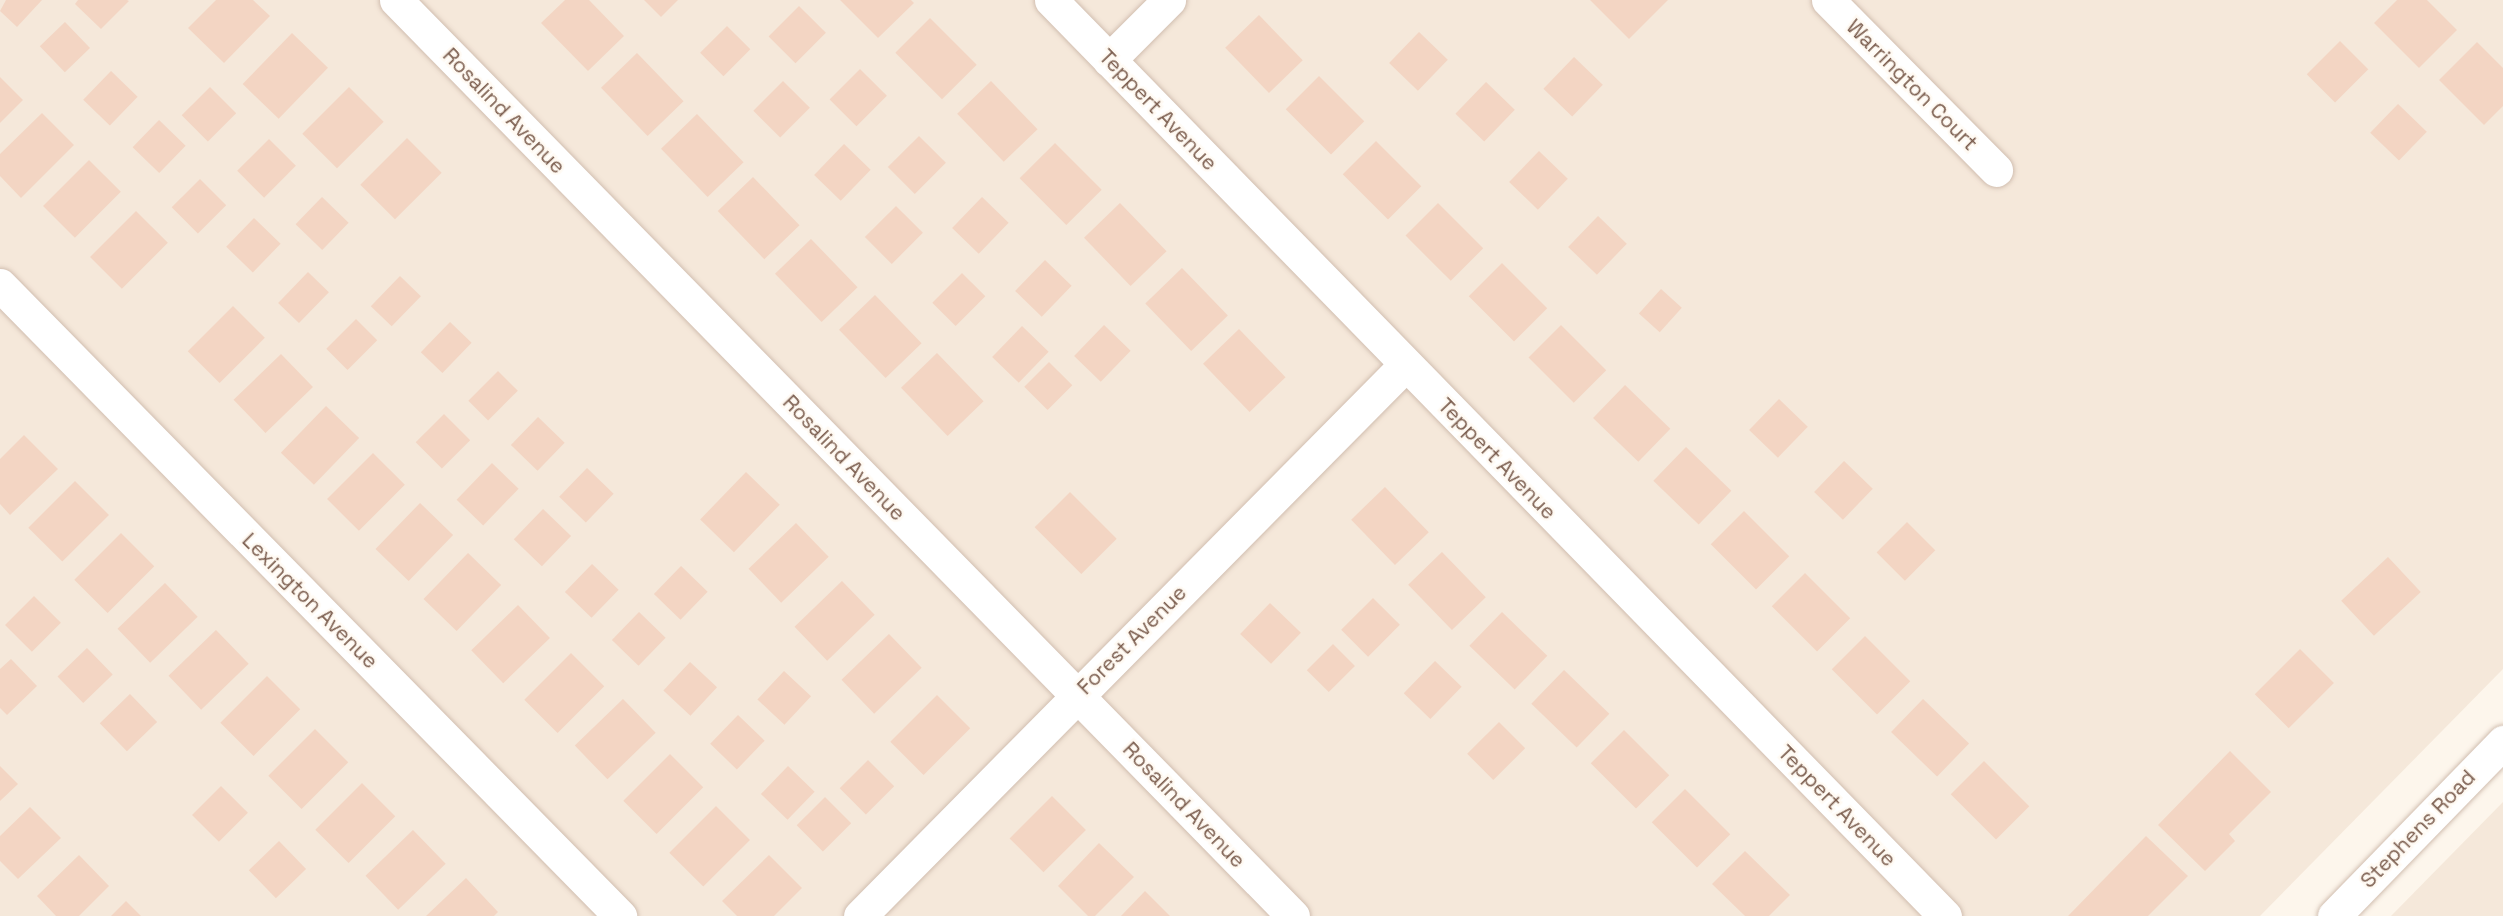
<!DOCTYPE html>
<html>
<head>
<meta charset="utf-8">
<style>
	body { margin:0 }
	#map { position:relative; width:2503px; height:916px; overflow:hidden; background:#fdf6ec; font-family:"Space Grotesk",sans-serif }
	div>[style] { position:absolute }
	.residential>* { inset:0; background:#f5e8da }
	.building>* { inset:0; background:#f3d5c3; transform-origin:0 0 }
	.roads { filter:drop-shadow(0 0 2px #d1beb0) drop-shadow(0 0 2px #d1beb0) }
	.street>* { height:33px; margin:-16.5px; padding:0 16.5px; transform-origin:16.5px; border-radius:16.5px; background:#fff }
	.secondary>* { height:33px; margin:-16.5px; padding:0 16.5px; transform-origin:16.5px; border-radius:16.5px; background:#fff }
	span { translate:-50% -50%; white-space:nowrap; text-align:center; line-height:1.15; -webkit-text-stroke:5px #fffaf3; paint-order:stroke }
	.street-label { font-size:21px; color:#7a5c4d }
</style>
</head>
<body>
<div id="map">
	<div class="residential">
		<i style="clip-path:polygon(0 0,2503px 0,2503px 669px,2260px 916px,0 916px)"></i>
		<i style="clip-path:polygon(2503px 802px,2503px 916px,2391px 916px)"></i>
	</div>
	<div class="building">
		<i style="clip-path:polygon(6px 0,42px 0,17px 27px,0 11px)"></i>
		<i style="clip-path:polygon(78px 0,127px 0,129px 1px,101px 29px,75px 4px)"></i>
		<i style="clip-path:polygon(216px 0,253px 0,270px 16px,224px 63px,188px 28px)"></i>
		<i style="clip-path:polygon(565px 0,589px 0,624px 36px,588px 71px,541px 23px)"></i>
		<i style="clip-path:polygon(644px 0,678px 0,661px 17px)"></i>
		<i style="clip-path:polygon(840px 0,911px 0,914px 3px,878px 38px)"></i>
		<i style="clip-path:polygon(1590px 0,1668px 0,1629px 39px)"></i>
		<i style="clip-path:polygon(2397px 0,2427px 0,2457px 30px,2419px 68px,2374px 23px)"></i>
		<i style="left:799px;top:6px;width:38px;height:43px;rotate:45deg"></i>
		<i style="left:1259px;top:15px;width:63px;height:47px;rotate:46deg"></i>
		<i style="left:930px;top:18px;width:66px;height:49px;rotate:45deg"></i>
		<i style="left:65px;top:22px;width:36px;height:35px;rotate:46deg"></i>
		<i style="left:727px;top:26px;width:33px;height:38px;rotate:45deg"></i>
		<i style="left:1419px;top:32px;width:40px;height:43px;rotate:44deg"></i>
		<i style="left:292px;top:33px;width:50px;height:71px;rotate:44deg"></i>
		<i style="left:2340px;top:41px;width:40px;height:47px;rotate:45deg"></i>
		<i style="clip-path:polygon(2477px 42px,2503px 68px,2503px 106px,2484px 125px,2439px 80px)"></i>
		<i style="left:637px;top:53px;width:67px;height:50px;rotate:46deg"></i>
		<i style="left:1574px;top:57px;width:40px;height:44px;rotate:44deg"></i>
		<i style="left:860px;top:69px;width:38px;height:43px;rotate:45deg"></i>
		<i style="left:111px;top:71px;width:37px;height:40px;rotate:44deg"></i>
		<i style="left:1319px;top:76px;width:64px;height:47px;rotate:45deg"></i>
		<i style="clip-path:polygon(0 77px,23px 100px,0 123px)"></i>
		<i style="left:783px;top:81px;width:38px;height:42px;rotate:45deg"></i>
		<i style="left:991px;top:81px;width:67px;height:47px;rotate:46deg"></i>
		<i style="left:1486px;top:82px;width:40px;height:44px;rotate:44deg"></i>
		<i style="left:210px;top:87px;width:37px;height:40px;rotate:45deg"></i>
		<i style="left:349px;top:87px;width:49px;height:66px;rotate:45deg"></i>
		<i style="left:2398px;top:104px;width:40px;height:40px;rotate:44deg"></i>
		<i style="clip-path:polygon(42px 113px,74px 145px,21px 198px,0 176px,0 154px)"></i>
		<i style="left:697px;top:114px;width:67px;height:50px;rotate:46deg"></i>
		<i style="left:159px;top:120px;width:37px;height:38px;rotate:44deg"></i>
		<i style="left:919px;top:136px;width:38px;height:44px;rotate:45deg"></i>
		<i style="left:407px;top:138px;width:49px;height:66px;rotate:45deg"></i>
		<i style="left:269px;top:139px;width:38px;height:45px;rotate:45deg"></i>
		<i style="left:1376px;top:141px;width:64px;height:47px;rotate:45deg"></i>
		<i style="left:1055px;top:143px;width:66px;height:50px;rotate:45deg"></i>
		<i style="left:844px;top:144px;width:37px;height:43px;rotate:44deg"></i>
		<i style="left:1539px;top:151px;width:40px;height:43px;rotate:44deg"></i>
		<i style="left:89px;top:160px;width:45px;height:65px;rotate:45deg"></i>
		<i style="left:753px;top:177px;width:67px;height:49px;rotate:46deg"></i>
		<i style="left:200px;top:179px;width:37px;height:40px;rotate:45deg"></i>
		<i style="left:322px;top:197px;width:37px;height:38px;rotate:44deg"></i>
		<i style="left:982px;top:197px;width:37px;height:43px;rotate:44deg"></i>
		<i style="left:1120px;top:203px;width:67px;height:50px;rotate:46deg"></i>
		<i style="left:1438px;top:203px;width:64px;height:46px;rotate:45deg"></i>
		<i style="left:896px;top:206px;width:38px;height:44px;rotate:45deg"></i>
		<i style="left:136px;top:211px;width:45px;height:65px;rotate:45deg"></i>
		<i style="left:1598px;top:216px;width:40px;height:43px;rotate:44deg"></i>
		<i style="left:254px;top:218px;width:37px;height:40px;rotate:44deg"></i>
		<i style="left:811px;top:239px;width:67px;height:50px;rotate:46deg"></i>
		<i style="left:1045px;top:260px;width:37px;height:43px;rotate:44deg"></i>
		<i style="left:1502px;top:263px;width:64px;height:47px;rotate:45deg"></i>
		<i style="left:1182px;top:268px;width:66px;height:51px;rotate:46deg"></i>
		<i style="left:308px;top:272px;width:29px;height:43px;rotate:44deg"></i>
		<i style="left:962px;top:273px;width:33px;height:42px;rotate:45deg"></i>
		<i style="left:400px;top:276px;width:29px;height:42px;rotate:44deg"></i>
		<i style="left:1661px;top:289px;width:28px;height:33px;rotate:42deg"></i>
		<i style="left:875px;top:295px;width:67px;height:50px;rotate:46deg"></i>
		<i style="left:233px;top:306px;width:45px;height:64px;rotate:45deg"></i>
		<i style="left:356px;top:319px;width:30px;height:42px;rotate:45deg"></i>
		<i style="left:450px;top:322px;width:30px;height:42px;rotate:44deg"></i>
		<i style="left:1104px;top:325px;width:37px;height:43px;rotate:44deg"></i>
		<i style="left:1561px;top:325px;width:64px;height:46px;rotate:45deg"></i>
		<i style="left:1022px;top:326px;width:37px;height:43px;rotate:44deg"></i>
		<i style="left:1239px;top:329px;width:67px;height:50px;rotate:46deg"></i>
		<i style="left:937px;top:353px;width:67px;height:50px;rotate:46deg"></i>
		<i style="left:281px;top:354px;width:46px;height:66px;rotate:46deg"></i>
		<i style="left:1049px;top:362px;width:33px;height:35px;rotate:45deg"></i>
		<i style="left:498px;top:371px;width:28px;height:42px;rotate:45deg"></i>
		<i style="left:1625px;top:385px;width:63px;height:46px;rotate:44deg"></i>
		<i style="left:1779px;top:399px;width:40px;height:43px;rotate:44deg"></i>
		<i style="left:326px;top:406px;width:46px;height:65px;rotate:44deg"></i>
		<i style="left:444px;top:414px;width:37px;height:40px;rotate:45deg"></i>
		<i style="left:538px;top:417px;width:37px;height:39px;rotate:44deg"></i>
		<i style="clip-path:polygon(24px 435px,58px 469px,10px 515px,0 504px,0 459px)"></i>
		<i style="left:1686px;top:447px;width:63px;height:47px;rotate:44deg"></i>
		<i style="left:373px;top:453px;width:45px;height:65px;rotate:45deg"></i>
		<i style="left:1844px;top:461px;width:40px;height:43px;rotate:44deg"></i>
		<i style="left:492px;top:463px;width:37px;height:51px;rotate:44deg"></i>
		<i style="left:587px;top:468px;width:37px;height:40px;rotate:44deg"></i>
		<i style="left:746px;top:472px;width:47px;height:66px;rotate:44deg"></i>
		<i style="left:75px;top:481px;width:48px;height:66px;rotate:45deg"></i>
		<i style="left:1385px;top:487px;width:63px;height:47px;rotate:46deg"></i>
		<i style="left:1070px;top:492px;width:66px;height:50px;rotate:45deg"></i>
		<i style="left:420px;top:503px;width:46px;height:64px;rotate:44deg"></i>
		<i style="left:543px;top:509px;width:39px;height:42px;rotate:44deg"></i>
		<i style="left:1744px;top:511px;width:64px;height:47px;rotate:45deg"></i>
		<i style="left:1907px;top:522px;width:40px;height:43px;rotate:45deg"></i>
		<i style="left:796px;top:523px;width:47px;height:66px;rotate:46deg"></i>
		<i style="left:121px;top:533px;width:47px;height:66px;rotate:45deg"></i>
		<i style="left:1442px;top:552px;width:63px;height:47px;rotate:46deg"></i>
		<i style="left:468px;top:553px;width:46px;height:64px;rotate:44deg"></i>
		<i style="left:2388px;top:557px;width:48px;height:64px;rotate:47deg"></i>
		<i style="left:592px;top:564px;width:37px;height:39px;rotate:44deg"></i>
		<i style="left:681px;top:566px;width:37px;height:39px;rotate:44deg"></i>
		<i style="left:1805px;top:573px;width:64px;height:47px;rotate:45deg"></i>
		<i style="left:842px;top:581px;width:47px;height:66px;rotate:46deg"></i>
		<i style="left:165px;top:583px;width:47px;height:66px;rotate:46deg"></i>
		<i style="left:34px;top:596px;width:38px;height:41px;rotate:45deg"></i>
		<i style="left:1373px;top:598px;width:38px;height:45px;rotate:45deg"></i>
		<i style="left:1270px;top:603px;width:43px;height:43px;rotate:44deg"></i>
		<i style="left:518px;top:605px;width:46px;height:65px;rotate:46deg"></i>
		<i style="left:639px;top:612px;width:37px;height:39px;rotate:44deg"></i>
		<i style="left:1502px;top:612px;width:63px;height:47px;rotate:44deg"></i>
		<i style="left:216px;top:630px;width:47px;height:66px;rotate:46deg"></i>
		<i style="left:889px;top:634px;width:47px;height:66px;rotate:46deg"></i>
		<i style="left:1865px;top:636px;width:64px;height:47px;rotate:45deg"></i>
		<i style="left:1333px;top:644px;width:31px;height:37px;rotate:45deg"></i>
		<i style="left:87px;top:648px;width:37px;height:41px;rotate:46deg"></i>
		<i style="left:2300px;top:649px;width:48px;height:64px;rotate:45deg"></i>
		<i style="left:571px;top:653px;width:47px;height:66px;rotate:45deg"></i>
		<i style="clip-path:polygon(11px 659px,37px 686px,7px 715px,0 708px,0 669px)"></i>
		<i style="left:1435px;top:661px;width:37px;height:45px;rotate:44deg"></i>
		<i style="left:690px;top:662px;width:37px;height:39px;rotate:43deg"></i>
		<i style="left:1564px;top:670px;width:63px;height:47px;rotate:44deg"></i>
		<i style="left:784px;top:671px;width:37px;height:39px;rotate:43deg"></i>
		<i style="left:267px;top:676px;width:47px;height:66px;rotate:45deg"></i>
		<i style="left:130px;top:694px;width:39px;height:42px;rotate:46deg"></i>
		<i style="left:937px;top:695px;width:47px;height:66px;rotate:45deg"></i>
		<i style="left:623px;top:699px;width:47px;height:67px;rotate:46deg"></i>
		<i style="left:1923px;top:699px;width:64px;height:46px;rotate:44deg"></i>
		<i style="left:738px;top:715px;width:37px;height:40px;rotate:44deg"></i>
		<i style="left:1499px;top:722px;width:37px;height:45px;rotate:45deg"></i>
		<i style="left:315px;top:729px;width:47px;height:66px;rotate:45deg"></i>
		<i style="left:1624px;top:730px;width:64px;height:47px;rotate:45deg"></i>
		<i style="clip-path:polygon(2230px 751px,2271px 792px,2229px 834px,2235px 841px,2205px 871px,2158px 825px)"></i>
		<i style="left:670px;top:754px;width:47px;height:66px;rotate:45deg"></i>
		<i style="left:868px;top:760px;width:37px;height:40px;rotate:45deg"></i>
		<i style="left:1984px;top:761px;width:64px;height:47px;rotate:45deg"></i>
		<i style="clip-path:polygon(0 766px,18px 784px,0 801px)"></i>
		<i style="left:788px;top:766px;width:37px;height:39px;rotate:44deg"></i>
		<i style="left:362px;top:783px;width:47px;height:66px;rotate:45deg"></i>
		<i style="left:221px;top:786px;width:38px;height:41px;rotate:45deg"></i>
		<i style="left:1685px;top:789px;width:64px;height:47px;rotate:45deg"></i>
		<i style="left:1052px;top:796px;width:48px;height:60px;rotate:45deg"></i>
		<i style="left:825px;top:797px;width:37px;height:40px;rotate:45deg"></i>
		<i style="left:716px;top:806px;width:48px;height:66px;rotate:45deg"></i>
		<i style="clip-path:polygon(30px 807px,61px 838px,18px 879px,0 861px,0 836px)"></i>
		<i style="left:413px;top:830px;width:47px;height:66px;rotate:46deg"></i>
		<i style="clip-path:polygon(2146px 836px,2188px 876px,2148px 916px,2068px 916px)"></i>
		<i style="left:279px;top:841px;width:39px;height:42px;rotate:46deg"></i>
		<i style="clip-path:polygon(1099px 843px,1134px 877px,1095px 916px,1088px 916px,1058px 886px)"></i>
		<i style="clip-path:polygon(1745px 851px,1790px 895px,1769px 916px,1745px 916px,1712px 884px)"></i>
		<i style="clip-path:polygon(79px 855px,109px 886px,79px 916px,56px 916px,37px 896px)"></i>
		<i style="clip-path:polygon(769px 855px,802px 888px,774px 916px,737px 916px,722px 901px)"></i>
		<i style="clip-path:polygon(466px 878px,498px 912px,494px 916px,426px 916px)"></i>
		<i style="clip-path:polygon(1145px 891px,1170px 916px,1121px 916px)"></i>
		<i style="clip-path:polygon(126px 901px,141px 916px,111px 916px)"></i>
	</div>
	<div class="roads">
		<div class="street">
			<i style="left:396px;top:0;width:1282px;rotate:45.6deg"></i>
			<i style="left:1051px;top:0;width:1280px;rotate:45.7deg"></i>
			<i style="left:1828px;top:0;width:239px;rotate:45.3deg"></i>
			<i style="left:1109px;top:60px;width:85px;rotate:-45deg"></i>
			<i style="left:0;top:285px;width:885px;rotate:45.5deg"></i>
			<i style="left:860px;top:916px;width:775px;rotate:-45.31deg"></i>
		</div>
		<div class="secondary">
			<i style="left:2334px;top:916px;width:243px;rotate:-45.8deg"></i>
		</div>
	</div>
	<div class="street-label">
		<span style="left:1912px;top:85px;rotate:45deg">Warrington Court</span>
		<span style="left:1158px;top:110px;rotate:46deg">Teppert Avenue</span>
		<span style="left:504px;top:111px;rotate:46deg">Rosalind Avenue</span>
		<span style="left:844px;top:458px;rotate:46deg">Rosalind Avenue</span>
		<span style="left:1497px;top:459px;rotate:46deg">Teppert Avenue</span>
		<span style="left:310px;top:601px;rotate:45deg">Lexington Avenue</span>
		<span style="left:1132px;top:640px;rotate:-45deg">Forest Avenue</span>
		<span style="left:1184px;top:805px;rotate:46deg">Rosalind Avenue</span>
		<span style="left:1837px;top:806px;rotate:46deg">Teppert Avenue</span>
		<span style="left:2418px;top:829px;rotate:-46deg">Stephens Road</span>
	</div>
</div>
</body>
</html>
